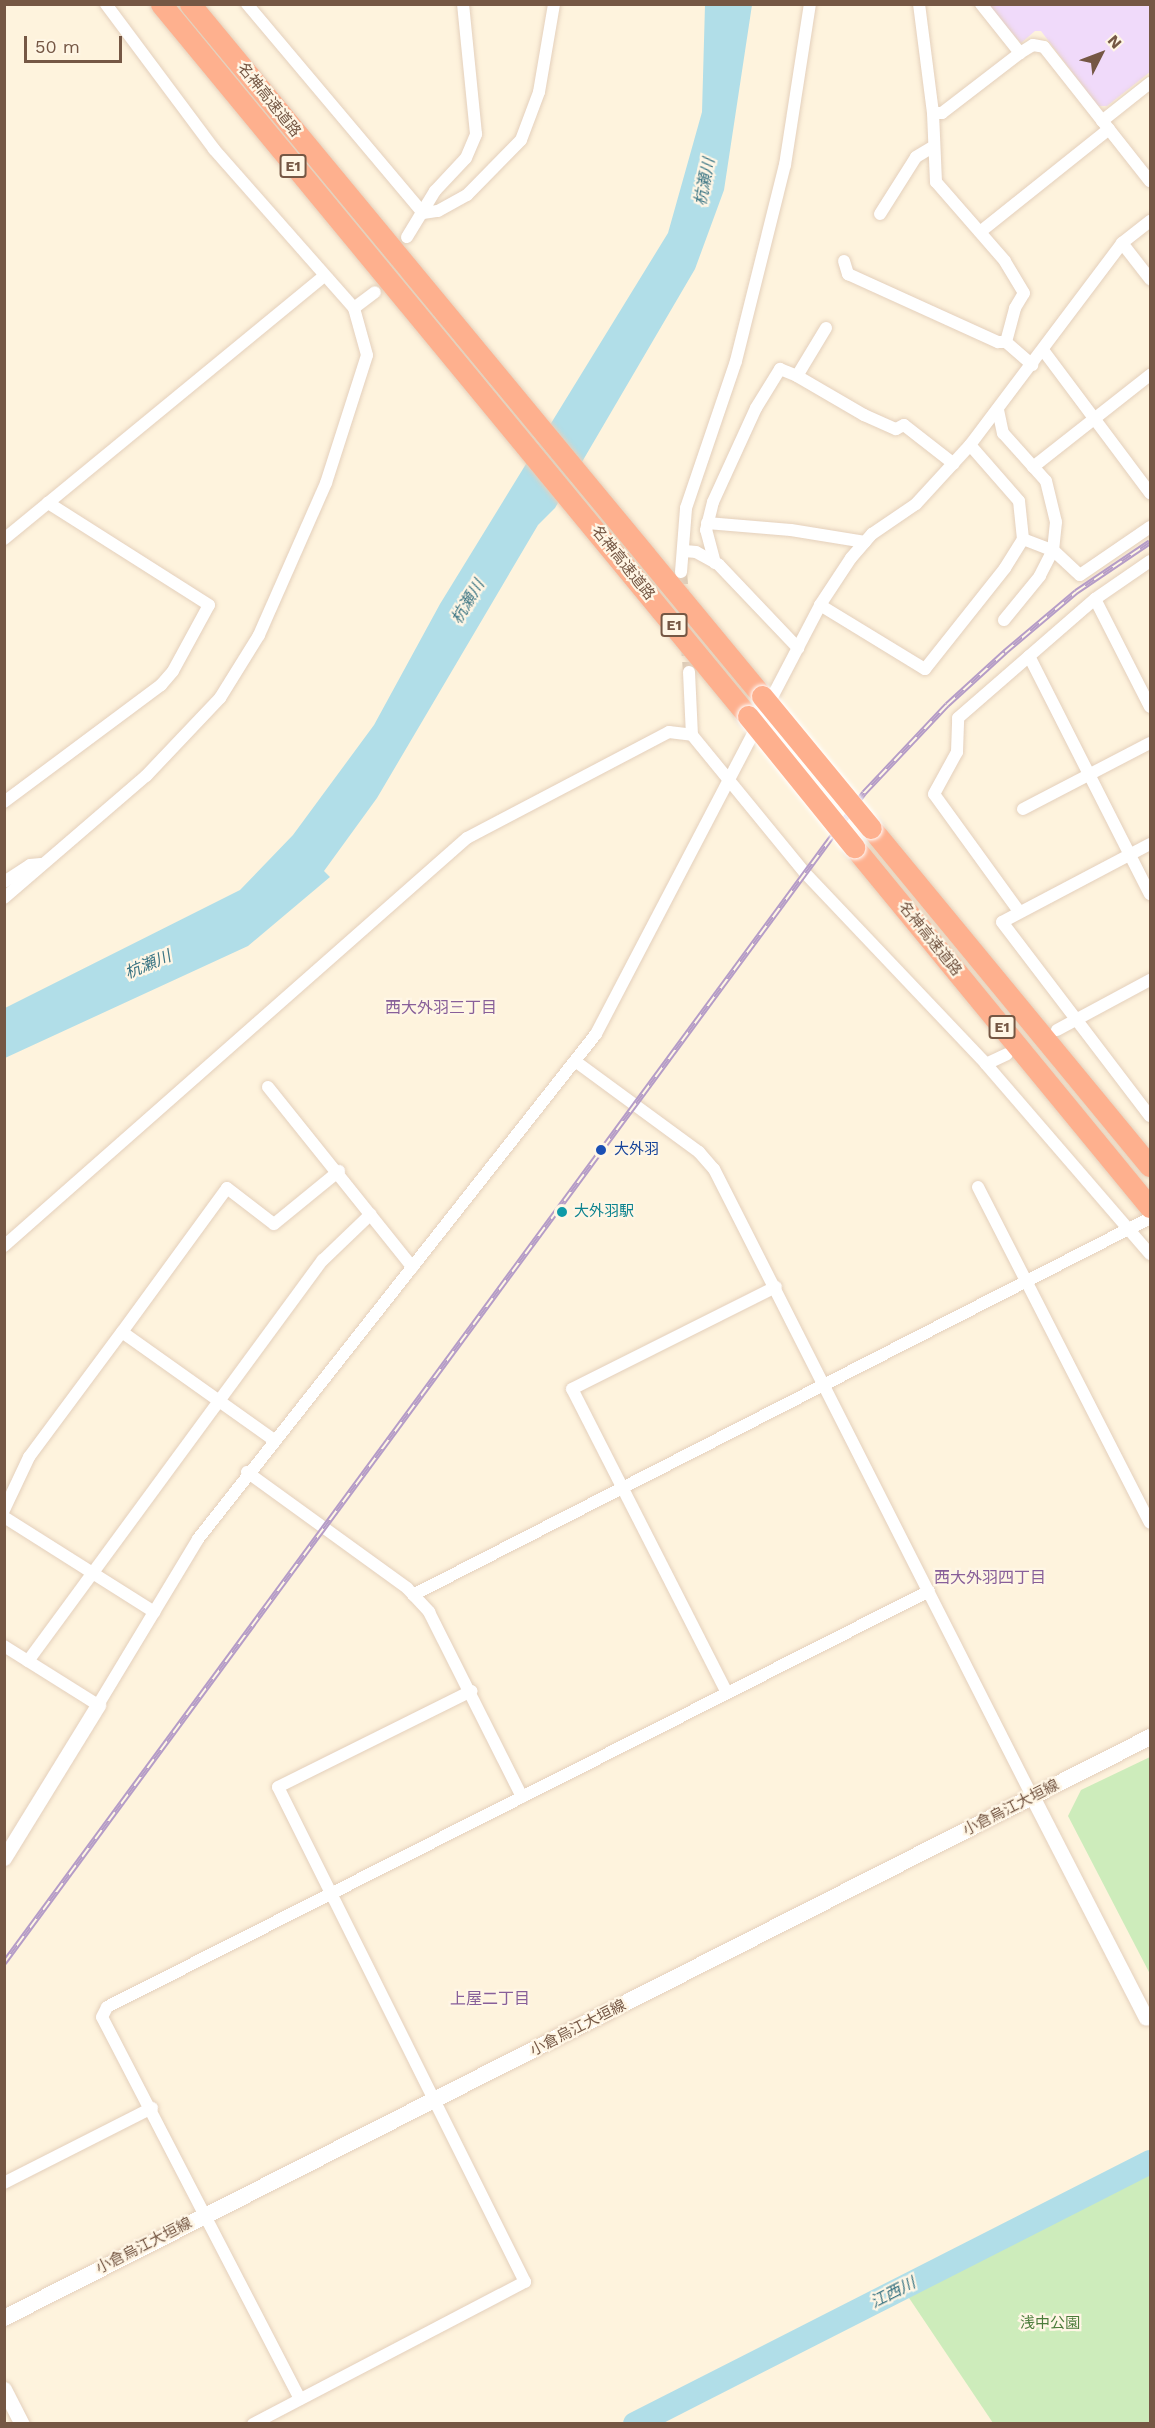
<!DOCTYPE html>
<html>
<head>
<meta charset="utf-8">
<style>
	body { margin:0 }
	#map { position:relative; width:1155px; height:2428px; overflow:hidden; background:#fef3dd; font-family:"Work Sans","Noto Sans JP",sans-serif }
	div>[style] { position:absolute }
	.education>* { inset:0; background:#f0dafa }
	.green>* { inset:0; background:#cdecbb }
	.water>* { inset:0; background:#b1dee8 }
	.river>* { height:24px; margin:-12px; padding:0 12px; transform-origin:12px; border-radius:12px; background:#b1dee8 }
	.minor-tunnel>* { height:12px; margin-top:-6px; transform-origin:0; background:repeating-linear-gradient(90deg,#dcccb7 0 12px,transparent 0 18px) }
	.roads { filter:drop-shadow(0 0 2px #e4d0bc) drop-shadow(0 0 2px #e4d0bc) }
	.minor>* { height:12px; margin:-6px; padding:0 6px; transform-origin:6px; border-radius:6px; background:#fff }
	.tertiary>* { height:15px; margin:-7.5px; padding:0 7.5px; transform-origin:7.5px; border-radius:7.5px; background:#fff }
	.secondary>* { height:16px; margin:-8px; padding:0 8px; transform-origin:8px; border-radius:8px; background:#fff }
	.motorway>* { height:21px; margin:-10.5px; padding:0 10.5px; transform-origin:10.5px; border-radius:10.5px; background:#feb08e }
	.rail>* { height:6px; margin-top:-3px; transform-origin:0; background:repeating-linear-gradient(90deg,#fff6e5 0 11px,#b59cc7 0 22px); box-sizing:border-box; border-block:2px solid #b59cc7 }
	.bridges { filter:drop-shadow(0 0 2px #fff) drop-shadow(0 0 2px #fff) }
	.motorway-bridge>* { height:21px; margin:-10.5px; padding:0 10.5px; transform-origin:10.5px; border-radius:10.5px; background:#feb08e }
	.dots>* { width:16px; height:16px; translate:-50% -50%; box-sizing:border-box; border:3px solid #fff6e5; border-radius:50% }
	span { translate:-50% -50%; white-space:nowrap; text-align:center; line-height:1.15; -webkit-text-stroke:4.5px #fff6e5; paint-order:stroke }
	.shield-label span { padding:2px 4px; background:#fff6e5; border:2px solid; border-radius:4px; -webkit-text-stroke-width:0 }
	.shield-label { font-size:14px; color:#755744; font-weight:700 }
	.street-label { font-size:15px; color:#755744 }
	.transit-label { font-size:15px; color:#164399 }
	.left { translate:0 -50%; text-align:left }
	.culture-label { font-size:15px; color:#0d838f }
	.park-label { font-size:15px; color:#4c7c3b }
	.water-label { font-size:16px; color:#3a7483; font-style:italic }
	.neighbourhood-label { font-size:16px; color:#885f99 }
	.frame { position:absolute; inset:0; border:6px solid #755744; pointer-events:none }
	.north { position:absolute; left:1071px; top:24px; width:60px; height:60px; -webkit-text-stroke:4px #fff6e5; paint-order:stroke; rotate:48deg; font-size:16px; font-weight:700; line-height:24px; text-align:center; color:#755744 }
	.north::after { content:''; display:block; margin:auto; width:21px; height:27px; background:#755744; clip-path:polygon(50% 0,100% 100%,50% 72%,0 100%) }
	.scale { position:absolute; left:24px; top:36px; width:98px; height:27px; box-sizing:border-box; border:3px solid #755744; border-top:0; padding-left:8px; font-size:18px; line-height:21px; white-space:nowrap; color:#755744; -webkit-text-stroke:4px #fff6e5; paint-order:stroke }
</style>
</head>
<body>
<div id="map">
	<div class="education">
		<i style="clip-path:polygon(987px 5px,1150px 5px,1150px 72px,1107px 106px,1098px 106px,1041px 31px,1035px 31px,1021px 43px)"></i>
	</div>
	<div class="green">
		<i style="clip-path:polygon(1150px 1757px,1150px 1974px,1068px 1816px,1081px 1790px)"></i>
		<i style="clip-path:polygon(1150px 2162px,1150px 2423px,993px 2423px,903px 2289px)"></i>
	</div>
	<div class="water">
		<i style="clip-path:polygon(705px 5px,752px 5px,724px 190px,695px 269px,555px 508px,538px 525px,377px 798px,324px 871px,330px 877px,248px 946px,5px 1058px,5px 1008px,240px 890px,293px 835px,374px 725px,440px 604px,668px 233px,702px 112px)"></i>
	</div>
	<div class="river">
		<i style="left:635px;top:2424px;width:578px;rotate:-26.96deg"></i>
	</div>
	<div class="minor-tunnel">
		<i style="left:681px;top:572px;width:100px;rotate:85.4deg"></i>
	</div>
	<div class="roads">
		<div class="minor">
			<i style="left:247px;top:4px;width:273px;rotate:49.9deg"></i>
			<i style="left:981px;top:4px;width:63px;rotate:51.5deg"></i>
			<i style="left:1020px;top:53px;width:15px;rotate:-32deg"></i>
			<i style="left:1033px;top:45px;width:11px;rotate:10deg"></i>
			<i style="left:1044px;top:47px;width:171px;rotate:51.7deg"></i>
			<i style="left:933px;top:113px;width:9px"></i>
			<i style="left:942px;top:113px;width:98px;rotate:-37.6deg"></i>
			<i style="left:1102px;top:121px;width:61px;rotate:-38.4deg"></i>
			<i style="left:423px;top:213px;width:15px;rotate:-8deg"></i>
			<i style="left:438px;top:211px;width:33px;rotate:-29deg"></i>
			<i style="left:467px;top:195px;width:77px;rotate:-45.5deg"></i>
			<i style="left:521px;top:140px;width:51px;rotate:-69.4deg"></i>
			<i style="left:539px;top:92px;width:89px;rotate:-80.3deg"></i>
			<i style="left:880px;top:214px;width:67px;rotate:-57.7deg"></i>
			<i style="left:916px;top:157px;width:21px;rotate:-31deg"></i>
			<i style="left:980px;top:232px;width:165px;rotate:-38.6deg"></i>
			<i style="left:407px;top:237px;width:54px;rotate:-58.7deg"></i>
			<i style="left:435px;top:191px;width:45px;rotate:-46.8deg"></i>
			<i style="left:466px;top:158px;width:26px;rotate:-67deg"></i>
			<i style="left:476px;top:134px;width:131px;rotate:-95.7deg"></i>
			<i style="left:1122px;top:243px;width:46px;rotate:52.1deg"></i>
			<i style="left:844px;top:261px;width:14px;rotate:73deg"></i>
			<i style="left:848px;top:274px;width:165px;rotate:24.4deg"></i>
			<i style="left:998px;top:342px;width:8px"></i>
			<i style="left:1006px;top:342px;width:35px;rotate:-75deg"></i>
			<i style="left:1015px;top:308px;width:17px;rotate:-59deg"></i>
			<i style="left:1024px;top:293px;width:37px;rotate:-121deg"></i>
			<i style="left:1005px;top:261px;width:105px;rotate:-131.1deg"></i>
			<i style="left:936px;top:182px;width:69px;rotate:-92.5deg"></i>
			<i style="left:933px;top:113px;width:110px;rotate:-97.3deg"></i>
			<i style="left:354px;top:308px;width:26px;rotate:-37deg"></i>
			<i style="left:826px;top:328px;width:56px;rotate:121.1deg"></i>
			<i style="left:797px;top:376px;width:78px;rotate:30.2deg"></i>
			<i style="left:864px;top:415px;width:35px;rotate:24deg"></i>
			<i style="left:896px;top:429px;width:9px;rotate:-27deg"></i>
			<i style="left:904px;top:425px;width:63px;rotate:38deg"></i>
			<i style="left:1006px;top:342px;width:35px;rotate:41deg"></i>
			<i style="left:1043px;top:350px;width:179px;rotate:53.2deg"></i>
			<i style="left:998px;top:410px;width:24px;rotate:78deg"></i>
			<i style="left:1003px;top:433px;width:64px;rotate:48.1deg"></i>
			<i style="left:1046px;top:481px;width:42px;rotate:76.3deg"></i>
			<i style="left:1056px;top:522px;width:28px;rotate:96deg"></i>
			<i style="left:1053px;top:550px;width:29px;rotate:117deg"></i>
			<i style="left:1040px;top:576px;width:57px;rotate:129.3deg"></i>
			<i style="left:1033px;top:467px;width:149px;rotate:-38.2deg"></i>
			<i style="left:707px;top:523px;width:84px;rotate:4.8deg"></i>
			<i style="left:791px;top:530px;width:75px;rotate:9.2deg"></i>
			<i style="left:4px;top:539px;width:414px;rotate:-39.4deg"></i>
			<i style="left:1023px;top:539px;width:33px;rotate:21deg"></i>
			<i style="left:1054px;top:551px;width:35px;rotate:43deg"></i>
			<i style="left:1080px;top:575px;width:85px;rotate:-34.4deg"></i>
			<i style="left:685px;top:551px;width:11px;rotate:5deg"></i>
			<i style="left:696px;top:552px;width:26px;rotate:29deg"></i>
			<i style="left:719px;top:565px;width:115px;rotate:46.4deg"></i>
			<i style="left:715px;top:563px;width:34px;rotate:-105deg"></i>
			<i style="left:706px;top:530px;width:29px;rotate:-76deg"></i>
			<i style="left:713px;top:502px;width:103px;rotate:-65.4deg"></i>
			<i style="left:756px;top:408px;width:46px;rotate:-58.4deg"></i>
			<i style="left:780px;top:369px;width:18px;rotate:22deg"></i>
			<i style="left:681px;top:572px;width:64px;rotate:-85.5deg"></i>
			<i style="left:686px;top:508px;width:155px;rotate:-71.2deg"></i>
			<i style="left:736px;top:361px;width:202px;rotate:-76deg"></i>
			<i style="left:785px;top:165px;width:163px;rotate:-81.2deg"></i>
			<i style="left:1095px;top:599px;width:67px;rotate:-34.6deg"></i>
			<i style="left:820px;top:605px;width:123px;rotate:31.4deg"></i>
			<i style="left:925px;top:669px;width:129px;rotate:-51.6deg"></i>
			<i style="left:1005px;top:568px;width:34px;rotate:-58deg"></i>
			<i style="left:1023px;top:539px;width:38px;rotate:-96deg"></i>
			<i style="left:1019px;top:501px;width:74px;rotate:-131.2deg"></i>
			<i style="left:1029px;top:656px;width:267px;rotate:63.1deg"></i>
			<i style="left:689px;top:672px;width:63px;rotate:87.3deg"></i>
			<i style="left:692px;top:735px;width:178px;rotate:50.7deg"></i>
			<i style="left:805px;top:873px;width:263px;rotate:46.5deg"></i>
			<i style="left:986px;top:1064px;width:251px;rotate:49.2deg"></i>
			<i style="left:4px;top:802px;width:196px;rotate:-36.7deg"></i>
			<i style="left:161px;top:685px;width:18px;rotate:-49deg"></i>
			<i style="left:173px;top:671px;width:75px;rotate:-61.4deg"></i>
			<i style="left:209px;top:605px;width:191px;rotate:-147.6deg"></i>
			<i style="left:1023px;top:809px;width:143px;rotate:-27.5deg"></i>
			<i style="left:1150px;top:844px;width:167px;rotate:152.2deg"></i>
			<i style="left:1002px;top:922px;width:244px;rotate:52.7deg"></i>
			<i style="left:4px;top:882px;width:31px;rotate:-33deg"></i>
			<i style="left:30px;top:865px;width:11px;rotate:-5deg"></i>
			<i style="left:4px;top:898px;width:187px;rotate:-40.7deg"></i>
			<i style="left:146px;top:776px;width:108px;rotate:-46.5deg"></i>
			<i style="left:220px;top:698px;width:74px;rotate:-58.2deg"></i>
			<i style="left:259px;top:635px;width:166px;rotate:-66.2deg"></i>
			<i style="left:326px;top:483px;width:134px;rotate:-72.2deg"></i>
			<i style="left:367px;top:355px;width:49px;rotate:-105.5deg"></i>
			<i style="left:354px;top:308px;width:212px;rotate:-131.4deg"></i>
			<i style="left:214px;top:149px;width:181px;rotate:-126.7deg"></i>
			<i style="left:1018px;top:910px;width:143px;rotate:-125.9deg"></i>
			<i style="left:934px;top:794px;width:48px;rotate:-61.3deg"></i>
			<i style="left:957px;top:752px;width:34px;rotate:-88deg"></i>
			<i style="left:958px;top:718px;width:181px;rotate:-41deg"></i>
			<i style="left:1095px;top:599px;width:121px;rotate:63deg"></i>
			<i style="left:1057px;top:1030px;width:106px;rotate:-28.3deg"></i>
			<i style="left:575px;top:1061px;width:154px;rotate:36.3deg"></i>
			<i style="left:699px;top:1152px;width:23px;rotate:49deg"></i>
			<i style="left:714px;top:1169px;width:705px;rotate:63.11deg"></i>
			<i style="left:986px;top:1064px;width:23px;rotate:-25deg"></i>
			<i style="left:268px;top:1087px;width:231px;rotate:51.3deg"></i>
			<i style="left:978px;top:1187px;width:377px;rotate:62.9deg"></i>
			<i style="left:4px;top:1246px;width:617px;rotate:-41.39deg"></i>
			<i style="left:467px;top:838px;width:228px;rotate:-27.7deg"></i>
			<i style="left:669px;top:732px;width:23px;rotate:7deg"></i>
			<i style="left:274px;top:1440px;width:186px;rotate:-144.6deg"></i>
			<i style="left:122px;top:1332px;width:178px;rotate:-53.9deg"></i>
			<i style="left:227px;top:1188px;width:59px;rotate:37.5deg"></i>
			<i style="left:274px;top:1224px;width:84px;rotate:-39.2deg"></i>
			<i style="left:247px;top:1472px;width:198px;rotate:35.9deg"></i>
			<i style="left:407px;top:1588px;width:33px;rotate:47deg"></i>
			<i style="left:429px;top:1612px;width:207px;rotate:63.3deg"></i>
			<i style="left:4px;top:1510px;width:59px;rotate:-64.7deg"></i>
			<i style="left:29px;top:1457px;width:156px;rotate:-53.4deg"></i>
			<i style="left:4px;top:1517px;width:178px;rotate:32.3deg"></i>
			<i style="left:413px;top:1595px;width:823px;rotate:-27.09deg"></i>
			<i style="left:4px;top:1646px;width:111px;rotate:32.1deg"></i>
			<i style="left:98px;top:1705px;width:194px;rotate:-58.9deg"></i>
			<i style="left:198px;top:1539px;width:643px;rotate:-51.76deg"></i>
			<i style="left:596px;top:1034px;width:484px;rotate:-62.4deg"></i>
			<i style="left:820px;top:605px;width:56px;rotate:-56.6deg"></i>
			<i style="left:851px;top:558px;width:32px;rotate:-49deg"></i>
			<i style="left:872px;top:534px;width:53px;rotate:-34.3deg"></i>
			<i style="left:916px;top:504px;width:80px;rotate:-47.5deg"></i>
			<i style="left:970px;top:445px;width:253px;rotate:-53deg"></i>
			<i style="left:1122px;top:243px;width:36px;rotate:-38deg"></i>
			<i style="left:28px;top:1661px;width:498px;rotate:-53.7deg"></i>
			<i style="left:323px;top:1260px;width:66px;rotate:-43.8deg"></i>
			<i style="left:727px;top:1693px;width:341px;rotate:-117deg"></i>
			<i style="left:572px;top:1389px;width:228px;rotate:-26.6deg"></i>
			<i style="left:4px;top:2183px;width:166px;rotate:-26.9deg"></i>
			<i style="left:300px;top:2399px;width:430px;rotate:-117.4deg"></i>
			<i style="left:102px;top:2017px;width:11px;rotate:-63deg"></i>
			<i style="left:107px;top:2007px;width:921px;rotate:-26.84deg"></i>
			<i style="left:253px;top:2424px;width:307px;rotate:-27.6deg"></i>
			<i style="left:525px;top:2282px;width:553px;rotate:-116.52deg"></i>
			<i style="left:278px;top:1787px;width:216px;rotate:-26.4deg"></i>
		</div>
		<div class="tertiary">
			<i style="left:1033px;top:1798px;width:247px;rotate:62.8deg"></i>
			<i style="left:4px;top:1858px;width:180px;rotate:-58.4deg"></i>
			<i style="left:4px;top:2389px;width:39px;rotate:63deg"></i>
		</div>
		<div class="secondary">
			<i style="left:4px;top:2318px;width:1285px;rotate:-26.88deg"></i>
		</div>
		<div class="motorway">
			<i style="left:161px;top:4px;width:923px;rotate:50.5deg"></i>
			<i style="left:190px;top:4px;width:898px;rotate:50.42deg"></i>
			<i style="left:871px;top:828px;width:438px;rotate:50.5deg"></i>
			<i style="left:854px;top:847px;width:466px;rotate:50.6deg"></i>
		</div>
	</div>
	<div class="rail">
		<i style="left:4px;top:1963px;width:1452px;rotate:-53.68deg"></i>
		<i style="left:864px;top:793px;width:121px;rotate:-46.7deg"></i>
		<i style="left:947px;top:705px;width:79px;rotate:-42.4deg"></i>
		<i style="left:1005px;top:652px;width:93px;rotate:-40.2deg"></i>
		<i style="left:1076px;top:592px;width:89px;rotate:-34deg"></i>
	</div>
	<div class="bridges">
		<div class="motorway-bridge">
			<i style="left:762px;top:696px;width:171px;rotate:50.5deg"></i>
			<i style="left:748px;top:716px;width:169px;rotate:51deg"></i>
		</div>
	</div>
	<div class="dots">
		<i style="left:601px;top:1150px;background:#1a4fb4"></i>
		<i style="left:562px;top:1212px;background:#0f9aa8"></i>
	</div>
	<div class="shield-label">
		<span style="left:293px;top:166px">E1</span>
		<span style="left:674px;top:625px">E1</span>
		<span style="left:1002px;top:1027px">E1</span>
	</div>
	<div class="street-label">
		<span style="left:269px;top:100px;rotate:51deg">名神高速道路</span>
		<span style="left:623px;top:563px;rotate:51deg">名神高速道路</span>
		<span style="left:930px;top:939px;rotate:51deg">名神高速道路</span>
		<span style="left:1011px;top:1808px;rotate:-27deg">小倉烏江大垣線</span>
		<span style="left:578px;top:2028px;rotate:-27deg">小倉烏江大垣線</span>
		<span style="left:144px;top:2246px;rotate:-27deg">小倉烏江大垣線</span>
	</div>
	<div class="transit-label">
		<span class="left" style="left:614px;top:1150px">大外羽</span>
	</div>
	<div class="culture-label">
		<span class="left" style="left:574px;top:1212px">大外羽駅</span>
	</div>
	<div class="park-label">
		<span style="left:1050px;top:2324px">浅中公園</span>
	</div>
	<div class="water-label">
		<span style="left:705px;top:182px;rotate:-79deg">杭瀬川</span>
		<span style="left:468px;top:602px;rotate:-59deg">杭瀬川</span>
		<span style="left:148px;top:965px;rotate:-23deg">杭瀬川</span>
		<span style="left:893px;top:2293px;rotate:-27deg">江西川</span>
	</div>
	<div class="neighbourhood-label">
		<span style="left:441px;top:1008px">西大外羽三丁目</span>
		<span style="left:990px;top:1578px">西大外羽四丁目</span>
		<span style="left:490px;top:1999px">上屋二丁目</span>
	</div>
	<div class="frame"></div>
	<div class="north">N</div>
	<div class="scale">50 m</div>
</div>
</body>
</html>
